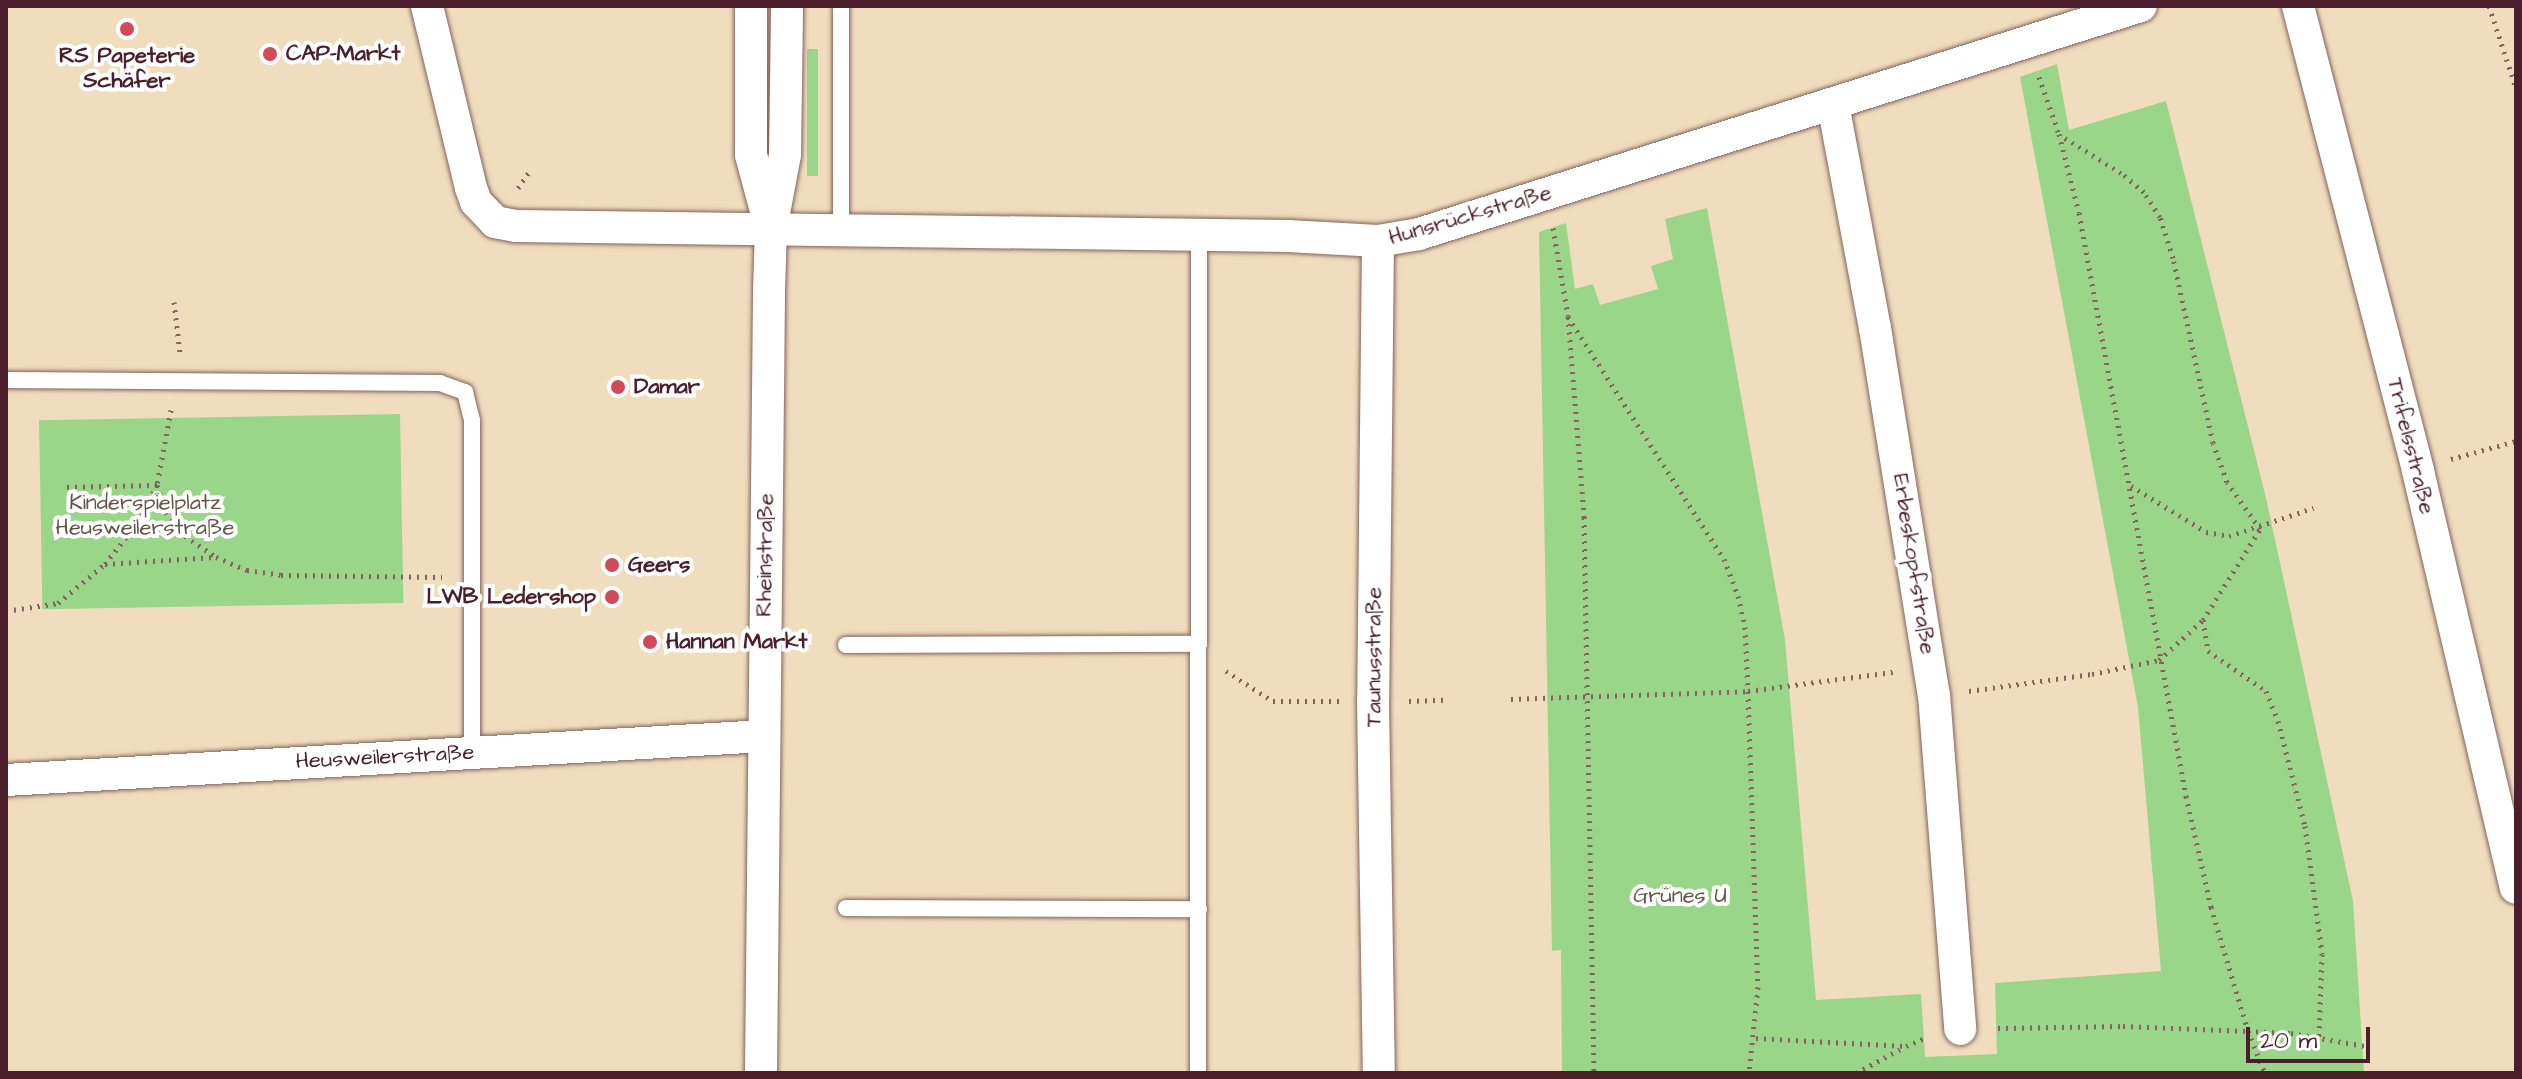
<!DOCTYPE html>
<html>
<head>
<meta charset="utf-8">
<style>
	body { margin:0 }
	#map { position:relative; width:2522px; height:1079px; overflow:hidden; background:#f0ddbd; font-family:"Architects Daughter",sans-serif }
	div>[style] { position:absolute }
	.green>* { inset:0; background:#99d68a; transform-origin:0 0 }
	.path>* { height:5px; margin-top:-2.5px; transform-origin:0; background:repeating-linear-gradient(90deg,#84625e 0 2px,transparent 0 8px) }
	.roads { filter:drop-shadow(0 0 2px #84625e) drop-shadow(0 0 2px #84625e) }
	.lane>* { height:16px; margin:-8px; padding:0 8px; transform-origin:8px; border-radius:8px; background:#fff }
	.street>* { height:32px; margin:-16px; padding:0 16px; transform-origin:16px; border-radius:16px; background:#fff }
	.dots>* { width:22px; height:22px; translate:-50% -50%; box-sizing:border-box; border:4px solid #fff; border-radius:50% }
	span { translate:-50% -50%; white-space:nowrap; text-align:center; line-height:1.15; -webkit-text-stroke:8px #fff; paint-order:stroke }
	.poi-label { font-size:22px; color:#4a1f2b; font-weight:700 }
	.left { translate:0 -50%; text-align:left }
	.right { translate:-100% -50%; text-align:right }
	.street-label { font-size:22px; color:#4a1f2b }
	.park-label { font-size:22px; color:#625648 }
	.frame { position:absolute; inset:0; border:8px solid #4a1f2b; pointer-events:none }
	.scale { position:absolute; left:2246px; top:1027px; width:124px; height:36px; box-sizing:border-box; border:4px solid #4a1f2b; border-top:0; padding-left:10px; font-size:24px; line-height:28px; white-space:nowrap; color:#4a1f2b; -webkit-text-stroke:6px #fff; paint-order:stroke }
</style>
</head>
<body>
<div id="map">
	<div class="green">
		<i style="left:807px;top:49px;width:11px;height:127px"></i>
		<i style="clip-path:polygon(2057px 64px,2069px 130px,2166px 101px,2266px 498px,2353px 901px,2364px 1073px,1562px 1073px,1561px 950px,1552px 951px,1539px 232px,1566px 223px,1575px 289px,1593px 284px,1600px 305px,1658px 289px,1651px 266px,1673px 259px,1665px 219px,1707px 208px,1785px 640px,1816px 1000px,1921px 994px,1925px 1057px,1997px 1054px,1995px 983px,2161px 971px,2138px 707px,2020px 77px)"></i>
		<i style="left:400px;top:414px;width:189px;height:361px;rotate:89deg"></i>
	</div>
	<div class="path">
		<i style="left:2489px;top:6px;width:86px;rotate:71.8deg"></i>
		<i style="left:2039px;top:77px;width:60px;rotate:70.7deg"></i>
		<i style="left:2059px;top:134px;width:81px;rotate:75.8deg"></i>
		<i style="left:2079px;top:213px;width:593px;rotate:79.6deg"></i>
		<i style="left:2186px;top:796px;width:114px;rotate:77.3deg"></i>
		<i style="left:2211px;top:907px;width:129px;rotate:73.4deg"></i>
		<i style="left:2248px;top:1031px;width:45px;rotate:68deg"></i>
		<i style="left:518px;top:188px;width:19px;rotate:-55deg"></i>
		<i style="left:1553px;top:228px;width:89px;rotate:80.3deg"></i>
		<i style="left:1568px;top:316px;width:202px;rotate:85.4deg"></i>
		<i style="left:1584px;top:517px;width:556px;rotate:88.97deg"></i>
		<i style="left:174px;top:302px;width:51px;rotate:83.3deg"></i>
		<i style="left:1568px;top:317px;width:288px;rotate:57.2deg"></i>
		<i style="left:1724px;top:559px;width:40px;rotate:69deg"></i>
		<i style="left:1738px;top:596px;width:32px;rotate:77deg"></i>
		<i style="left:1745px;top:627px;width:64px;rotate:87.3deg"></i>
		<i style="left:1748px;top:691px;width:296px;rotate:88.1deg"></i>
		<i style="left:1758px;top:987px;width:86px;rotate:96deg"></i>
		<i style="left:171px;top:410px;width:76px;rotate:100.6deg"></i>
		<i style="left:157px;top:485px;width:28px;rotate:72deg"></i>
		<i style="left:166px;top:512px;width:31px;rotate:52deg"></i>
		<i style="left:185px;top:536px;width:37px;rotate:34deg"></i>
		<i style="left:216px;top:557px;width:34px;rotate:23deg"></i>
		<i style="left:247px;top:570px;width:34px;rotate:8deg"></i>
		<i style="left:281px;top:575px;width:161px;rotate:0.7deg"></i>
		<i style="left:2451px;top:459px;width:67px;rotate:-15.5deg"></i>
		<i style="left:2131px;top:486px;width:88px;rotate:31.5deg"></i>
		<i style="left:2206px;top:532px;width:23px;rotate:10deg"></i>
		<i style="left:2229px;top:536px;width:89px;rotate:-18.4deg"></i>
		<i style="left:105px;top:564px;width:110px;rotate:-3.6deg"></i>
		<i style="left:6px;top:611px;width:53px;rotate:-8.7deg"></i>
		<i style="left:58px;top:603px;width:61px;rotate:-39.7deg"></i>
		<i style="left:105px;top:564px;width:53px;rotate:-51.8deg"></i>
		<i style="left:138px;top:522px;width:42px;rotate:-62.8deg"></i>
		<i style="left:157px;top:485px;width:95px;rotate:178.8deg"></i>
		<i style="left:2203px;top:620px;width:31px;rotate:81deg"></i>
		<i style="left:2208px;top:651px;width:70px;rotate:34.6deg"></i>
		<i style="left:2266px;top:691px;width:32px;rotate:68deg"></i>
		<i style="left:2278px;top:721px;width:108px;rotate:75.6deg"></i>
		<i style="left:2305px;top:826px;width:129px;rotate:82.4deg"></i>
		<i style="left:2322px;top:954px;width:83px;rotate:92.1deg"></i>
		<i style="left:1226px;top:671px;width:56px;rotate:32.6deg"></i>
		<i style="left:1273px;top:701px;width:66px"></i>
		<i style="left:1969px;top:691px;width:124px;rotate:-7.9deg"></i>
		<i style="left:2092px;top:674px;width:68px;rotate:-11.8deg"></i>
		<i style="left:2159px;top:660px;width:59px;rotate:-42.3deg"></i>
		<i style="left:2203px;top:620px;width:107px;rotate:-57.9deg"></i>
		<i style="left:2260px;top:529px;width:57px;rotate:-125.1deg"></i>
		<i style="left:2227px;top:482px;width:41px;rotate:-109.7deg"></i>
		<i style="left:2213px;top:443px;width:189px;rotate:-102.2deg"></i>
		<i style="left:2173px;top:258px;width:43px;rotate:-107.6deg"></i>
		<i style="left:2160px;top:217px;width:30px;rotate:-123deg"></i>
		<i style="left:2144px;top:192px;width:30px;rotate:-140deg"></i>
		<i style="left:2121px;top:173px;width:72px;rotate:-148.1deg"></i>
		<i style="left:1511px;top:699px;width:237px;rotate:-1.9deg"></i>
		<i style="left:1748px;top:691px;width:146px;rotate:-7.5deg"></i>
		<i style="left:1409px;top:701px;width:35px;rotate:-2deg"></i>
		<i style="left:1998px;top:1028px;width:125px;rotate:-0.9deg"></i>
		<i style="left:2123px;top:1026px;width:125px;rotate:2.3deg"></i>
		<i style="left:2248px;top:1031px;width:43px;rotate:2.7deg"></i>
		<i style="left:2291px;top:1033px;width:75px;rotate:10deg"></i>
		<i style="left:1756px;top:1038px;width:150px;rotate:3.1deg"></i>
		<i style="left:1906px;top:1046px;width:21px;rotate:-23deg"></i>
		<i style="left:1856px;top:1073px;width:55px;rotate:-28.4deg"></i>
	</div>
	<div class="roads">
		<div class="lane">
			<i style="left:841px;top:6px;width:224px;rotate:90deg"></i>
			<i style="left:6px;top:380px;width:434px;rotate:0.4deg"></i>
			<i style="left:440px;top:383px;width:27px;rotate:20deg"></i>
			<i style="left:465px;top:392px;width:30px;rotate:76deg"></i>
			<i style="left:472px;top:421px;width:331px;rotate:90deg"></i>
			<i style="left:846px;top:645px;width:353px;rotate:-0.2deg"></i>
			<i style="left:846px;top:908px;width:353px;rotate:0.2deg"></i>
			<i style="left:1198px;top:1073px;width:838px;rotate:-89.93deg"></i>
		</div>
		<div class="street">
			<i style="left:427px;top:6px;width:187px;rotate:76.4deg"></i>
			<i style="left:471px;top:188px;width:15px;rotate:70deg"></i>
			<i style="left:476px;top:202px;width:28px;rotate:46deg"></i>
			<i style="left:495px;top:222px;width:21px;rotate:11deg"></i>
			<i style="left:516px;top:226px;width:772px;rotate:0.74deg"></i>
			<i style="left:1288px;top:236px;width:90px;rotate:3.2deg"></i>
			<i style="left:1378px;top:241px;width:42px;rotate:-9.7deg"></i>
			<i style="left:1419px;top:234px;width:757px;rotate:-17.53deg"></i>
			<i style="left:751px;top:6px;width:149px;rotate:90deg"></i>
			<i style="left:751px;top:155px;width:69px;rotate:75deg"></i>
			<i style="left:2298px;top:6px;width:480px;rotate:75.5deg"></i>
			<i style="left:2418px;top:471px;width:428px;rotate:76.8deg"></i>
			<i style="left:1833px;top:104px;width:228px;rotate:79.4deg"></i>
			<i style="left:1875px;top:328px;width:372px;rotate:80.9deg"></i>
			<i style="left:1934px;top:695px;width:335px;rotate:85.5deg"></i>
			<i style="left:1378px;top:241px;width:460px;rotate:90.6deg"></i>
			<i style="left:1373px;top:701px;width:372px;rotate:89.1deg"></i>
			<i style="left:6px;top:780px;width:759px;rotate:-3.32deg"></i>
			<i style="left:761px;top:1073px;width:781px;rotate:-89.41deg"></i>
			<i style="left:769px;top:292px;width:63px;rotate:-88.2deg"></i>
			<i style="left:771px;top:229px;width:75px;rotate:-79.3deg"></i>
			<i style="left:785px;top:155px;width:149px;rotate:-89.2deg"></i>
		</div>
	</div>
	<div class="dots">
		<i style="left:127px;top:29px;background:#d1495b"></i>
		<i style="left:270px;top:54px;background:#d1495b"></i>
		<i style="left:618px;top:387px;background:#d1495b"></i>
		<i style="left:612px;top:565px;background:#d1495b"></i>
		<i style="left:612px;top:597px;background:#d1495b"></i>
		<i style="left:650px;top:642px;background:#d1495b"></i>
	</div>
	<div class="poi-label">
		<span class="left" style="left:286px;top:54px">CAP-Markt</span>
		<span style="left:127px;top:68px">RS Papeterie<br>Schäfer</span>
		<span class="left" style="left:634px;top:387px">Damar</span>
		<span class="left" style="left:628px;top:565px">Geers</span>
		<span class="right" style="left:596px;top:597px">LWB Ledershop</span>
		<span class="left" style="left:666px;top:642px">Hannan Markt</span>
	</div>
	<div class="street-label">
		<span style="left:1470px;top:215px;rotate:-16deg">Hunsrückstraße</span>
		<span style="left:2411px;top:446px;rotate:76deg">Trifelsstraße</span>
		<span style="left:765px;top:555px;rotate:-89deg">Rheinstraße</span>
		<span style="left:1914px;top:564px;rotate:81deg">Erbeskopfstraße</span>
		<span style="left:1374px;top:657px;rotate:-90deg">Taunusstraße</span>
		<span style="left:385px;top:757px;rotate:-3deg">Heusweilerstraße</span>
	</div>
	<div class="park-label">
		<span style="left:145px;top:515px">Kinderspielplatz<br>Heusweilerstraße</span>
		<span style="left:1680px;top:896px">Grünes U</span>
	</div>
	<div class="frame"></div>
	<div class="scale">20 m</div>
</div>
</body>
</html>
